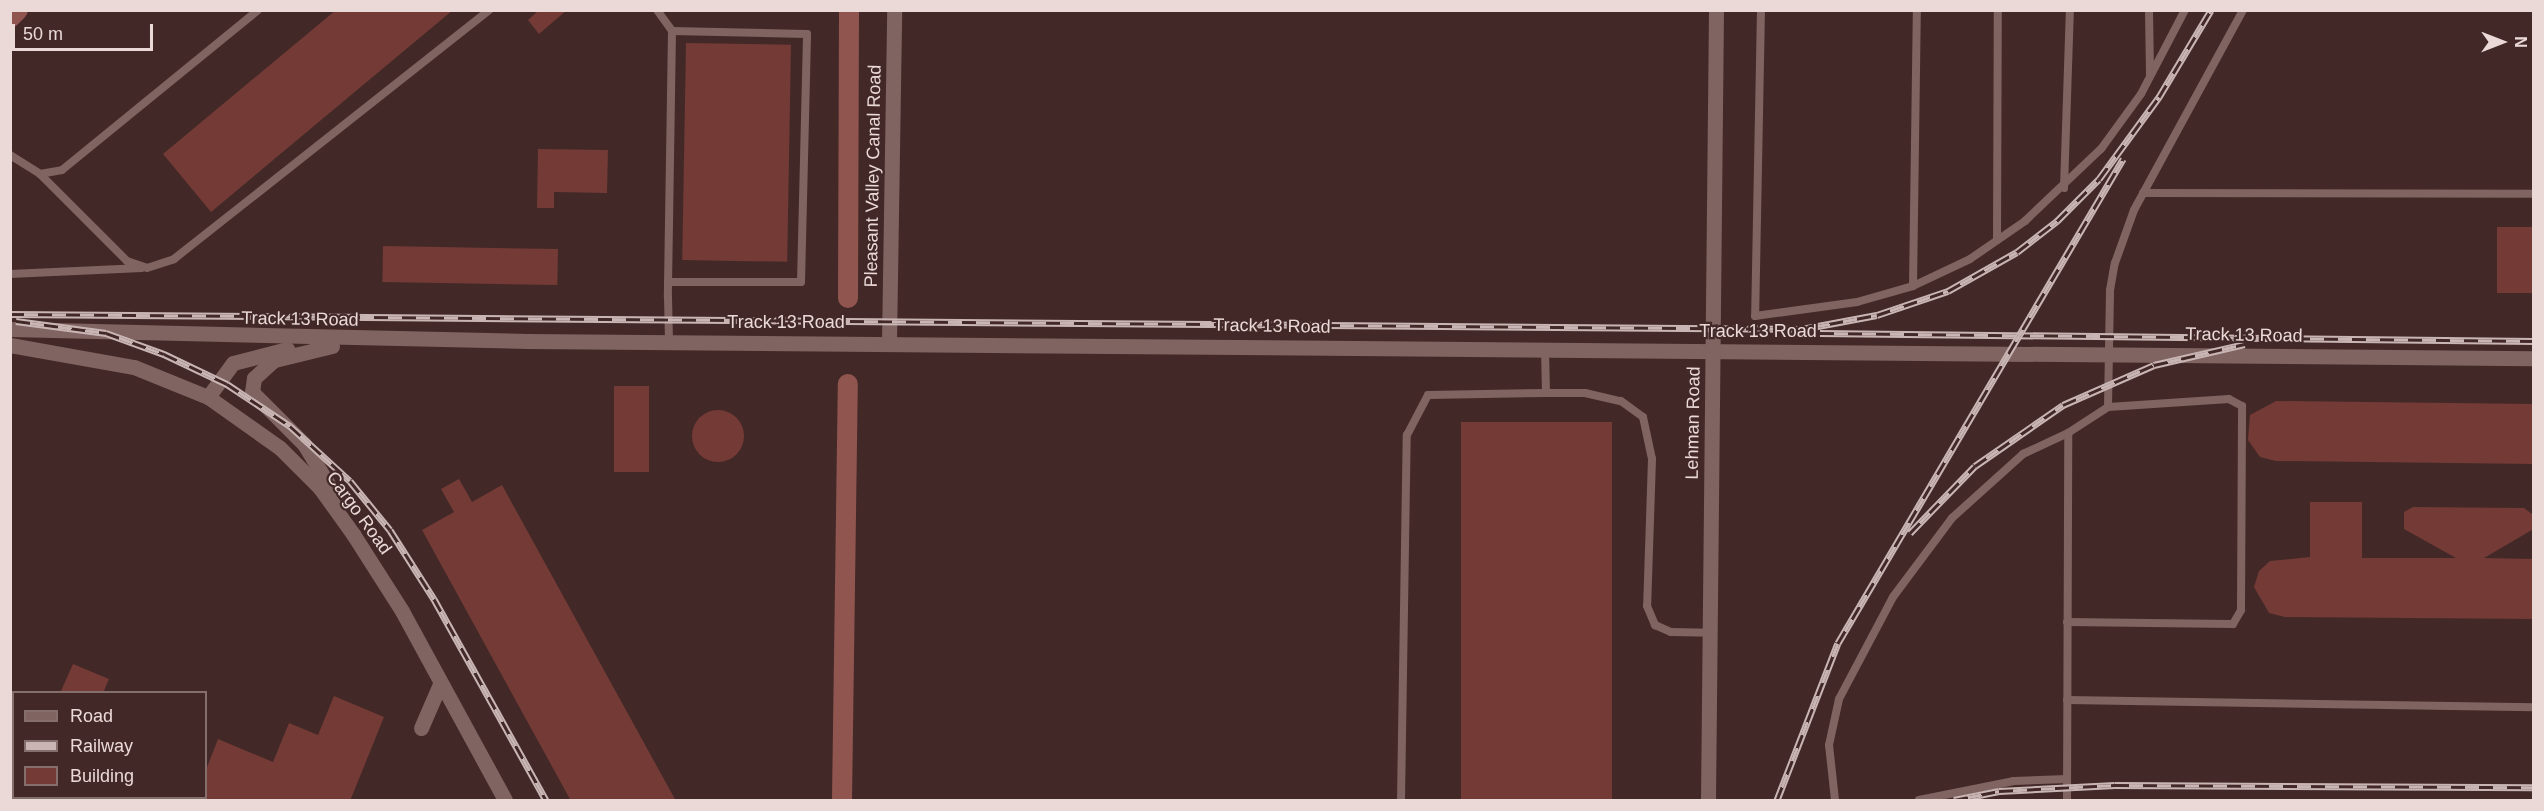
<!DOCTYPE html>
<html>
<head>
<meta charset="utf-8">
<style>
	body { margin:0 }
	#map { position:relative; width:2544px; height:811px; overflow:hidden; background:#422927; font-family:Helvetica,sans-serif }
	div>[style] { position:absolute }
	.canal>* { height:20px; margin:-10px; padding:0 10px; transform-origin:10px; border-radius:10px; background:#915550 }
	.building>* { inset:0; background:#733a36; transform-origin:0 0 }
	.round { border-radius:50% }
	.lane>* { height:8px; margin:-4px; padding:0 4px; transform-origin:4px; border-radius:4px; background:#7f6461 }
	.street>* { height:15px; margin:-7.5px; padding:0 7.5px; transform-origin:7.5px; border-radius:7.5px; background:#7f6461 }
	.rail>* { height:7px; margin-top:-3.5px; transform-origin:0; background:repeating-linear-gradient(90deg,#422927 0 14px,#c9b6b4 0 28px); box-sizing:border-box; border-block:2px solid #c9b6b4 }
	span { translate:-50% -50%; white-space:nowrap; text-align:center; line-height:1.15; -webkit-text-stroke:4.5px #422927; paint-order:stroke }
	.street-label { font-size:18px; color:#ead9d7 }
	.frame { position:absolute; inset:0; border:12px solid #ead9d7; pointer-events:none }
	.legend { position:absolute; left:12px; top:691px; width:195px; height:108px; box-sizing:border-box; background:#422927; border:2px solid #856f6d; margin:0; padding:8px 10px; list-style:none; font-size:18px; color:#ead9d7 }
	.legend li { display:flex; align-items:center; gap:12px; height:30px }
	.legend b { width:30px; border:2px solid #856f6d }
	.north { position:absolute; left:2472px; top:12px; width:60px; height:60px; -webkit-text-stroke:4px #422927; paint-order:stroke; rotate:90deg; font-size:16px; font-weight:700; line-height:24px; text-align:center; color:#ead9d7 }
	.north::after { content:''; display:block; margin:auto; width:21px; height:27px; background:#ead9d7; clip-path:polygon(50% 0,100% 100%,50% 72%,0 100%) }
	.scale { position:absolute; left:12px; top:24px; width:141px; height:27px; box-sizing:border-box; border:3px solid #ead9d7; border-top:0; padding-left:8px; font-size:18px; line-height:21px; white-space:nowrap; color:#ead9d7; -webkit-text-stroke:4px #422927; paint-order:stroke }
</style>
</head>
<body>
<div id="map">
	<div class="canal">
		<i style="left:10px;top:18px;width:11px;rotate:-45deg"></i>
		<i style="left:848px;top:298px;width:288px;rotate:-89.8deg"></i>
		<i style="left:842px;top:800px;width:416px;rotate:-89.2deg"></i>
	</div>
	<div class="building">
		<i style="clip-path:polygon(336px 10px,453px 10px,211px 212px,163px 154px)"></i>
		<i style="clip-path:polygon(539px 10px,567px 10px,539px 34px,528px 20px)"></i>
		<i style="left:686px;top:43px;width:105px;height:217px;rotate:1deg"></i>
		<i style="clip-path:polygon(538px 149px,608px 150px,607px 193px,554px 192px,554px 208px,537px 208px)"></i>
		<i style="left:2497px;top:227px;width:37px;height:66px"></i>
		<i style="left:383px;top:246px;width:175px;height:36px;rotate:1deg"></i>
		<i style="left:614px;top:386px;width:35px;height:86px"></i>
		<i style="clip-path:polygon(2276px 401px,2534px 404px,2534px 464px,2276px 461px,2260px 457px,2248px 440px,2250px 415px)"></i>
		<i class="round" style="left:692px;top:410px;width:52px;height:52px"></i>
		<i style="left:1461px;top:422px;width:151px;height:379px"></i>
		<i style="clip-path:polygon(459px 479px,472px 502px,502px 485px,676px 801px,571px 801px,422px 530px,454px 512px,441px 489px)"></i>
		<i style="clip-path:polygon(2310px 502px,2362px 502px,2362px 558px,2456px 558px,2404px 529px,2404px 512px,2413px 507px,2524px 508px,2532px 514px,2532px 530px,2484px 558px,2534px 559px,2534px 619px,2285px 617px,2269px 613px,2254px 587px,2259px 571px,2270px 561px,2310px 557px)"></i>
		<i style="clip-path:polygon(73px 664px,109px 679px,103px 693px,60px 693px)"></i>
		<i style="clip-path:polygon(334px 696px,384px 717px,350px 801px,206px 801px,206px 770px,218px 739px,273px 762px,289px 723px,318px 735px)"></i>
	</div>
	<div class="lane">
		<i style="left:657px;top:10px;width:26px;rotate:54deg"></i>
		<i style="left:1761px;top:10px;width:306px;rotate:91.1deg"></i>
		<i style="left:1755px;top:316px;width:103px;rotate:-7.8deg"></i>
		<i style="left:1857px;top:302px;width:58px;rotate:-15.9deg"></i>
		<i style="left:1913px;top:286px;width:63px;rotate:-25.3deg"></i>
		<i style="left:1970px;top:259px;width:67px;rotate:-34.6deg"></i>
		<i style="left:2025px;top:221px;width:105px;rotate:-43.5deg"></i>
		<i style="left:2101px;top:149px;width:68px;rotate:-54deg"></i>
		<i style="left:2141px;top:94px;width:95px;rotate:-62.4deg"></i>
		<i style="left:2149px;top:10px;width:65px;rotate:89.1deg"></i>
		<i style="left:10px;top:155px;width:36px;rotate:32deg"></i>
		<i style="left:40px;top:174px;width:22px;rotate:-10deg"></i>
		<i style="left:62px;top:170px;width:253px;rotate:-39.2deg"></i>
		<i style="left:40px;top:174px;width:123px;rotate:45deg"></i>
		<i style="left:127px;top:261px;width:21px;rotate:19deg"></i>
		<i style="left:147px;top:268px;width:28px;rotate:-18deg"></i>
		<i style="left:174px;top:259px;width:402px;rotate:-38.3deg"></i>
		<i style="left:2064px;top:188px;width:178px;rotate:-88.1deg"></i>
		<i style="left:2143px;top:193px;width:391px;rotate:0.1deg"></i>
		<i style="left:1997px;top:240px;width:230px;rotate:-89.8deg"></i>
		<i style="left:10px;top:274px;width:132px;rotate:-2.6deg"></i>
		<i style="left:668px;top:282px;width:133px"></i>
		<i style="left:801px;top:282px;width:248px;rotate:-88.6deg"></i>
		<i style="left:807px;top:34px;width:135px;rotate:-178.7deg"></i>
		<i style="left:672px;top:31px;width:266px;rotate:90.9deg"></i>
		<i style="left:668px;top:297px;width:45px;rotate:88.7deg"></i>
		<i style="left:1913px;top:286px;width:276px;rotate:-89.2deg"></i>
		<i style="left:1546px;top:393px;width:39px"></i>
		<i style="left:1585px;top:393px;width:37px;rotate:13deg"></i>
		<i style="left:1621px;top:401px;width:27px;rotate:36deg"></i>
		<i style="left:1643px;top:417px;width:43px;rotate:77.9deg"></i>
		<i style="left:1652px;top:459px;width:147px;rotate:91.9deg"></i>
		<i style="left:1647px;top:606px;width:21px;rotate:67deg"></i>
		<i style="left:1655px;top:625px;width:17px;rotate:24deg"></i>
		<i style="left:1671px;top:632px;width:39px;rotate:1deg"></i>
		<i style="left:2067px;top:622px;width:166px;rotate:0.7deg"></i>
		<i style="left:2233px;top:624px;width:16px;rotate:-60deg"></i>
		<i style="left:2241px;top:610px;width:204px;rotate:-89.7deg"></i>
		<i style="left:2242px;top:406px;width:15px;rotate:-152deg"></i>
		<i style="left:2229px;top:399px;width:121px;rotate:176.2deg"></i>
		<i style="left:2067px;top:700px;width:467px;rotate:0.9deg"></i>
		<i style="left:1401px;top:800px;width:365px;rotate:-89.1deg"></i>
		<i style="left:1407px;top:435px;width:45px;rotate:-62.3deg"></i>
		<i style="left:1428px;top:395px;width:118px;rotate:-1deg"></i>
		<i style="left:1546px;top:393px;width:43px;rotate:-91.3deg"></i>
		<i style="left:1835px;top:800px;width:55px;rotate:-96.2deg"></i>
		<i style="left:1829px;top:745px;width:47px;rotate:-77.7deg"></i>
		<i style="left:1839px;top:699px;width:115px;rotate:-62.1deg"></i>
		<i style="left:1893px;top:597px;width:99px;rotate:-53.2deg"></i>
		<i style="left:1952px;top:518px;width:96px;rotate:-42deg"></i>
		<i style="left:2023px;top:454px;width:50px;rotate:-25deg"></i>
		<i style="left:1919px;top:800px;width:97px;rotate:-11.3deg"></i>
		<i style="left:2014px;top:781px;width:53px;rotate:-2.2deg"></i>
		<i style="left:2067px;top:800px;width:367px;rotate:-89.8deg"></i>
		<i style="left:2068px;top:433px;width:48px;rotate:-33deg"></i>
		<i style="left:2108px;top:407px;width:117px;rotate:-89deg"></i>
		<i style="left:2110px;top:290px;width:27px;rotate:-80deg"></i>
		<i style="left:2115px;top:263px;width:56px;rotate:-70.3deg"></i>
		<i style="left:2134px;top:210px;width:228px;rotate:-61.4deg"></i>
	</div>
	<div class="street">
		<i style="left:10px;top:329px;width:517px;rotate:1.33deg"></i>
		<i style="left:527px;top:341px;width:2007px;rotate:0.49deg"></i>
		<i style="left:889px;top:342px;width:332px;rotate:-89.1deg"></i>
		<i style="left:10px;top:345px;width:126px;rotate:10.1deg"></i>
		<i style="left:134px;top:367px;width:80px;rotate:22.1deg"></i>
		<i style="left:208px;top:397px;width:88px;rotate:35.3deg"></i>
		<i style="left:280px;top:448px;width:57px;rotate:45deg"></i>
		<i style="left:320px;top:488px;width:57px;rotate:54.3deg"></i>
		<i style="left:353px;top:534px;width:91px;rotate:57.5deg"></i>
		<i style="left:402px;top:611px;width:215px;rotate:61.4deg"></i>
		<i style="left:332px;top:346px;width:60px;rotate:166.4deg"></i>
		<i style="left:274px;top:360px;width:27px;rotate:138deg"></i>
		<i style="left:254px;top:378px;width:14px;rotate:98deg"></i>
		<i style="left:252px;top:392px;width:74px;rotate:45deg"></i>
		<i style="left:304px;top:444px;width:62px;rotate:58.9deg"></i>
		<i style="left:208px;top:397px;width:42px;rotate:-53.7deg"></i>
		<i style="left:233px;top:363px;width:56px;rotate:-14.5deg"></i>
		<i style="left:421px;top:728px;width:48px;rotate:-66.6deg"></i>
		<i style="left:1708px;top:800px;width:790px;rotate:-89.42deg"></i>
	</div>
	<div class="rail">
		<i style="left:10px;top:314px;width:1792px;rotate:0.48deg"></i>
		<i style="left:1802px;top:329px;width:76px;rotate:-10.6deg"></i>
		<i style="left:1877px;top:315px;width:75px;rotate:-18.7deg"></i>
		<i style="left:1948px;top:291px;width:79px;rotate:-29.5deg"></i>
		<i style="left:2017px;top:252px;width:51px;rotate:-37.8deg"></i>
		<i style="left:2057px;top:221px;width:59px;rotate:-45deg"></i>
		<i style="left:2099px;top:179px;width:102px;rotate:-53.8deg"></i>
		<i style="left:2159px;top:97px;width:101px;rotate:-59.1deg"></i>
		<i style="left:16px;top:321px;width:91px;rotate:7.6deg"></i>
		<i style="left:106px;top:333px;width:62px;rotate:19.9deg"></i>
		<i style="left:164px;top:354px;width:70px;rotate:25.5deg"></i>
		<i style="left:227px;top:384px;width:76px;rotate:33.7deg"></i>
		<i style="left:290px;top:426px;width:81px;rotate:42.5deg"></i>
		<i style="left:350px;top:481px;width:63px;rotate:50.8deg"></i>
		<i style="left:390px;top:530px;width:82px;rotate:57.5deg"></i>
		<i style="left:434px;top:599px;width:230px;rotate:60.9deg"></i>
		<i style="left:1820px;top:333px;width:714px;rotate:0.64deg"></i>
		<i style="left:1910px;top:533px;width:93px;rotate:-45.9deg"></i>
		<i style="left:1975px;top:466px;width:107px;rotate:-34.7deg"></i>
		<i style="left:2063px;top:405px;width:99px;rotate:-23.7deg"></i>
		<i style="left:2154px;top:365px;width:93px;rotate:-13deg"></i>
		<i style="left:1777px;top:800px;width:168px;rotate:-68.8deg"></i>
		<i style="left:1838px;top:643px;width:562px;rotate:-59.51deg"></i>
		<i style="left:1954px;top:800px;width:46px;rotate:-11.3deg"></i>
		<i style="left:1999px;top:791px;width:116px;rotate:-3deg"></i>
		<i style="left:2115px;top:785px;width:419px;rotate:0.3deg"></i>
	</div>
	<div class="street-label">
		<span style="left:873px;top:176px;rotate:-89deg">Pleasant Valley Canal Road</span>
		<span style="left:300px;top:319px;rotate:1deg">Track 13 Road</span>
		<span style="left:786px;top:322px">Track 13 Road</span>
		<span style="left:1272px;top:326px;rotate:1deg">Track 13 Road</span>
		<span style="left:1758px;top:331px">Track 13 Road</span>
		<span style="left:2244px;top:335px;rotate:1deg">Track 13 Road</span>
		<span style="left:1693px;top:423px;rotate:-89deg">Lehman Road</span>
		<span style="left:359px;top:513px;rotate:54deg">Cargo Road</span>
	</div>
	<div class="frame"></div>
	<ul class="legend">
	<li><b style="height:8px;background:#7f6461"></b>Road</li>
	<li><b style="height:8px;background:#c9b6b4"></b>Railway</li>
	<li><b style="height:16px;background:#733a36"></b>Building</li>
	</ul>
	<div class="north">N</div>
	<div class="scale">50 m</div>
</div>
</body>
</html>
